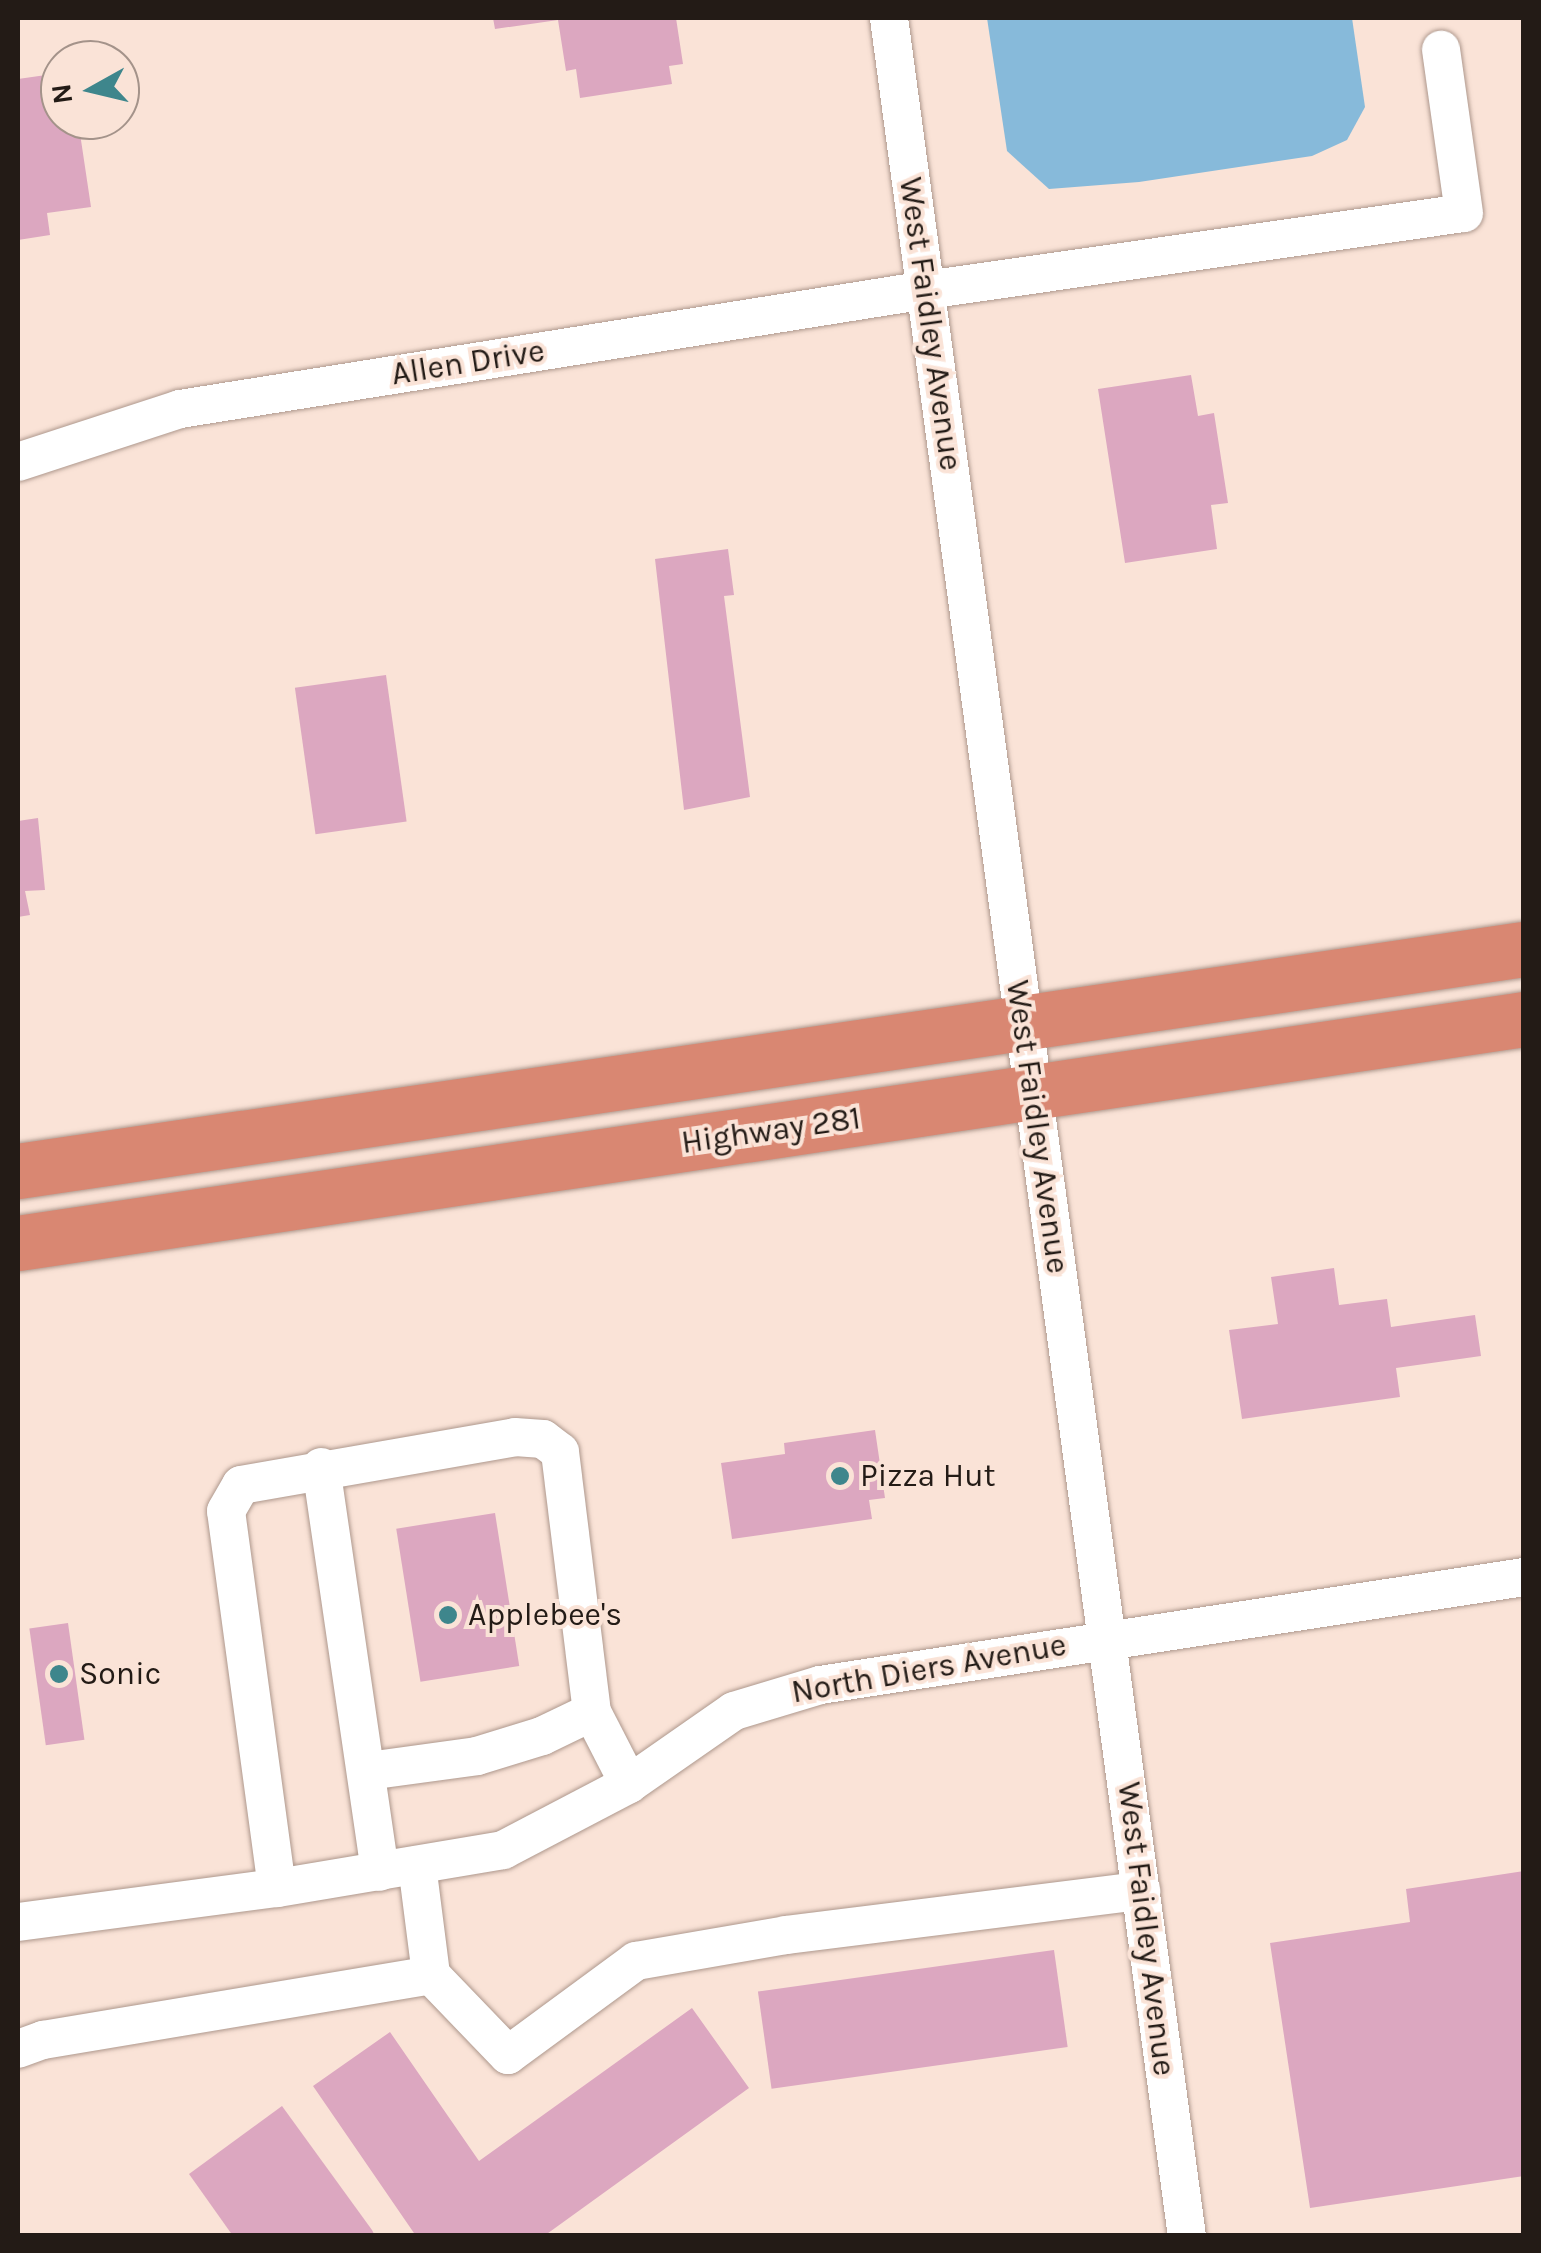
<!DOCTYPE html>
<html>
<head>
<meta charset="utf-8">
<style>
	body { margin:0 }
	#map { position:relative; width:1541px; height:2253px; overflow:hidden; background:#fae3d7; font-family:Karla,sans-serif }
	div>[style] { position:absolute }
	.water>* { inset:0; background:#87bada }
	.building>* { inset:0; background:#dca7c0; transform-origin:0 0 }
	.roads { filter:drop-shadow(0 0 2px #ae988d) drop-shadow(0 0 2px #ae988d) }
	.minor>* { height:38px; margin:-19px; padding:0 19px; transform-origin:19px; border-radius:19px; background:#fff }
	.highway>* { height:55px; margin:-27.5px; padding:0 27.5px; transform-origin:27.5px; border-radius:27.5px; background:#d98772 }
	.dots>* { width:28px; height:28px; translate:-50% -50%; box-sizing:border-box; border:5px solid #fae3d7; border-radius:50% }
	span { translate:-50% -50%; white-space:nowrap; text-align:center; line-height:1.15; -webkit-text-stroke:8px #fae3d7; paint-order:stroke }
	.street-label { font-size:32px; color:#231b16 }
	.poi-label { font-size:32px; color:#231b16 }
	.left { translate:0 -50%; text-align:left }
	.frame { position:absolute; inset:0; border:20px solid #231b16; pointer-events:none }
	.north { position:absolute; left:40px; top:40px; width:100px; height:100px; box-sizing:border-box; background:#fae3d7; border:2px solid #a4938a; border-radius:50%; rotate:262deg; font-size:28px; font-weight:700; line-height:40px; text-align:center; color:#231b16 }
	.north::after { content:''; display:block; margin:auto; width:35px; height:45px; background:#3e868c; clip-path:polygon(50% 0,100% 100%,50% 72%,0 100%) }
</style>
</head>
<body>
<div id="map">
	<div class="water">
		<i style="clip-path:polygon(987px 18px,1352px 18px,1365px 107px,1347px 140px,1312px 156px,1139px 182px,1049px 189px,1007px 151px)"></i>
	</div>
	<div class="building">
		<i style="clip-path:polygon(493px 18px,676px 18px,683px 64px,669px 66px,672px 84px,580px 98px,576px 69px,566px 71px,558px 20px,495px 29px)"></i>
		<i style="clip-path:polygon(60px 73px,60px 120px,78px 120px,91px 207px,47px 213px,50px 235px,18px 240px,18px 79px)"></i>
		<i style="clip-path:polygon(1191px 375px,1198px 416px,1214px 413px,1228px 503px,1211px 505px,1217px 549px,1125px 563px,1098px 389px)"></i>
		<i style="clip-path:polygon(728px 549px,734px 595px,724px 596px,750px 797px,684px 810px,655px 559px)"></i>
		<i style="left:386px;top:675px;width:148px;height:92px;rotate:82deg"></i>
		<i style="clip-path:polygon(38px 818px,45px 890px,25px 891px,30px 915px,18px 917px,18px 821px)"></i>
		<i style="clip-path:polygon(1334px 1268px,1339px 1305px,1387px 1299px,1391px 1327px,1475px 1315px,1481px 1356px,1396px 1368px,1400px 1397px,1242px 1419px,1229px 1330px,1278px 1324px,1271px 1277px)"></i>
		<i style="clip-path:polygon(875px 1430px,885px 1498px,869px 1500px,872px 1519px,732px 1539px,721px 1463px,785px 1454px,784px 1443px)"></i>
		<i style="left:495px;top:1513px;width:155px;height:100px;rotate:81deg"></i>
		<i style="left:68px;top:1623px;width:118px;height:39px;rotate:82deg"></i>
		<i style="clip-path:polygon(1524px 1871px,1524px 2176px,1310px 2208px,1270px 1943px,1410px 1922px,1406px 1889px)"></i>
		<i style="left:1054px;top:1950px;width:98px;height:299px;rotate:82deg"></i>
		<i style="clip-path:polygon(692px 2008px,749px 2088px,544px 2236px,416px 2236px,313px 2086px,390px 2032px,479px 2161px)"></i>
		<i style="clip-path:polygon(282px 2106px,372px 2230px,375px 2236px,233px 2236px,189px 2174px)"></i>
	</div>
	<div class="roads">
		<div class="minor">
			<i style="left:889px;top:18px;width:2238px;rotate:82.35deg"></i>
			<i style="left:18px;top:462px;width:170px;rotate:-18.1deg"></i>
			<i style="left:180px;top:409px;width:755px;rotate:-9.06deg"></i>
			<i style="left:926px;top:290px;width:543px;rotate:-8.15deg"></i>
			<i style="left:1464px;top:213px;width:165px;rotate:-98deg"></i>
			<i style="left:321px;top:1467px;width:409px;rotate:81.7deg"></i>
			<i style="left:368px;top:1771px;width:110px;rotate:-7.8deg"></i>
			<i style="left:477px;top:1756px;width:68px;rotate:-17.1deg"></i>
			<i style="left:542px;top:1736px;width:55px;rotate:-25.6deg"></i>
			<i style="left:417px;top:1865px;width:111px;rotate:82.7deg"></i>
			<i style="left:431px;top:1975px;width:111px;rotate:46.1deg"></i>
			<i style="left:508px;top:2055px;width:159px;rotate:-36.3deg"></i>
			<i style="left:636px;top:1961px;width:152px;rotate:-9.8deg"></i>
			<i style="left:786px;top:1935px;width:358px;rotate:-7.1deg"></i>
			<i style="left:277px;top:1888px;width:380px;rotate:-97.7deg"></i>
			<i style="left:226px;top:1511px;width:30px;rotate:-60deg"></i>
			<i style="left:241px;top:1485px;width:278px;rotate:-9.9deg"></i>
			<i style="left:515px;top:1437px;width:28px;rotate:4deg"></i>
			<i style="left:543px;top:1439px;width:21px;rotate:37deg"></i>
			<i style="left:560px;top:1452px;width:262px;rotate:83deg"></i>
			<i style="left:592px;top:1712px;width:81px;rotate:62.8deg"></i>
			<i style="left:18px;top:1922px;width:261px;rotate:-7.5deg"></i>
			<i style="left:277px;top:1888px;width:229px;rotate:-9.5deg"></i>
			<i style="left:503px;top:1850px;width:142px;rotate:-27.6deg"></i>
			<i style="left:629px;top:1784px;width:128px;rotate:-34.8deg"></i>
			<i style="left:734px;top:1711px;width:90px;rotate:-16.8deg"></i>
			<i style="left:820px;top:1685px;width:712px;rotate:-8.72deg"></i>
			<i style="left:18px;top:2049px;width:27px;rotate:-20deg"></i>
			<i style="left:43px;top:2040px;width:393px;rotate:-9.5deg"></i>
		</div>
		<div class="highway">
			<i style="left:18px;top:1171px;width:1522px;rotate:-8.39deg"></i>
			<i style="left:18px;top:1243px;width:1523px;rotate:-8.46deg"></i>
		</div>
	</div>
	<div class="dots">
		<i style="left:840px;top:1476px;background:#3e868c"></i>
		<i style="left:448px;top:1615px;background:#3e868c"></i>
		<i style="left:59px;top:1674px;background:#3e868c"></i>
	</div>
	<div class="street-label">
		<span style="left:930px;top:324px;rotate:82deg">West Faidley Avenue</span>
		<span style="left:468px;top:363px;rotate:-9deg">Allen Drive</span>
		<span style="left:1037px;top:1127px;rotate:82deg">West Faidley Avenue</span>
		<span style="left:771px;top:1131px;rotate:-8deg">Highway 281</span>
		<span style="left:929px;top:1669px;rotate:-10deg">North Diers Avenue</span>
		<span style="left:1146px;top:1929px;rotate:83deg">West Faidley Avenue</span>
	</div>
	<div class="poi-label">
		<span class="left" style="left:860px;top:1476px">Pizza Hut</span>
		<span class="left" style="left:468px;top:1615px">Applebee's</span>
		<span class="left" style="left:79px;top:1674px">Sonic</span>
	</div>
	<div class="frame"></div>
	<div class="north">N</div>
</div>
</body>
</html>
